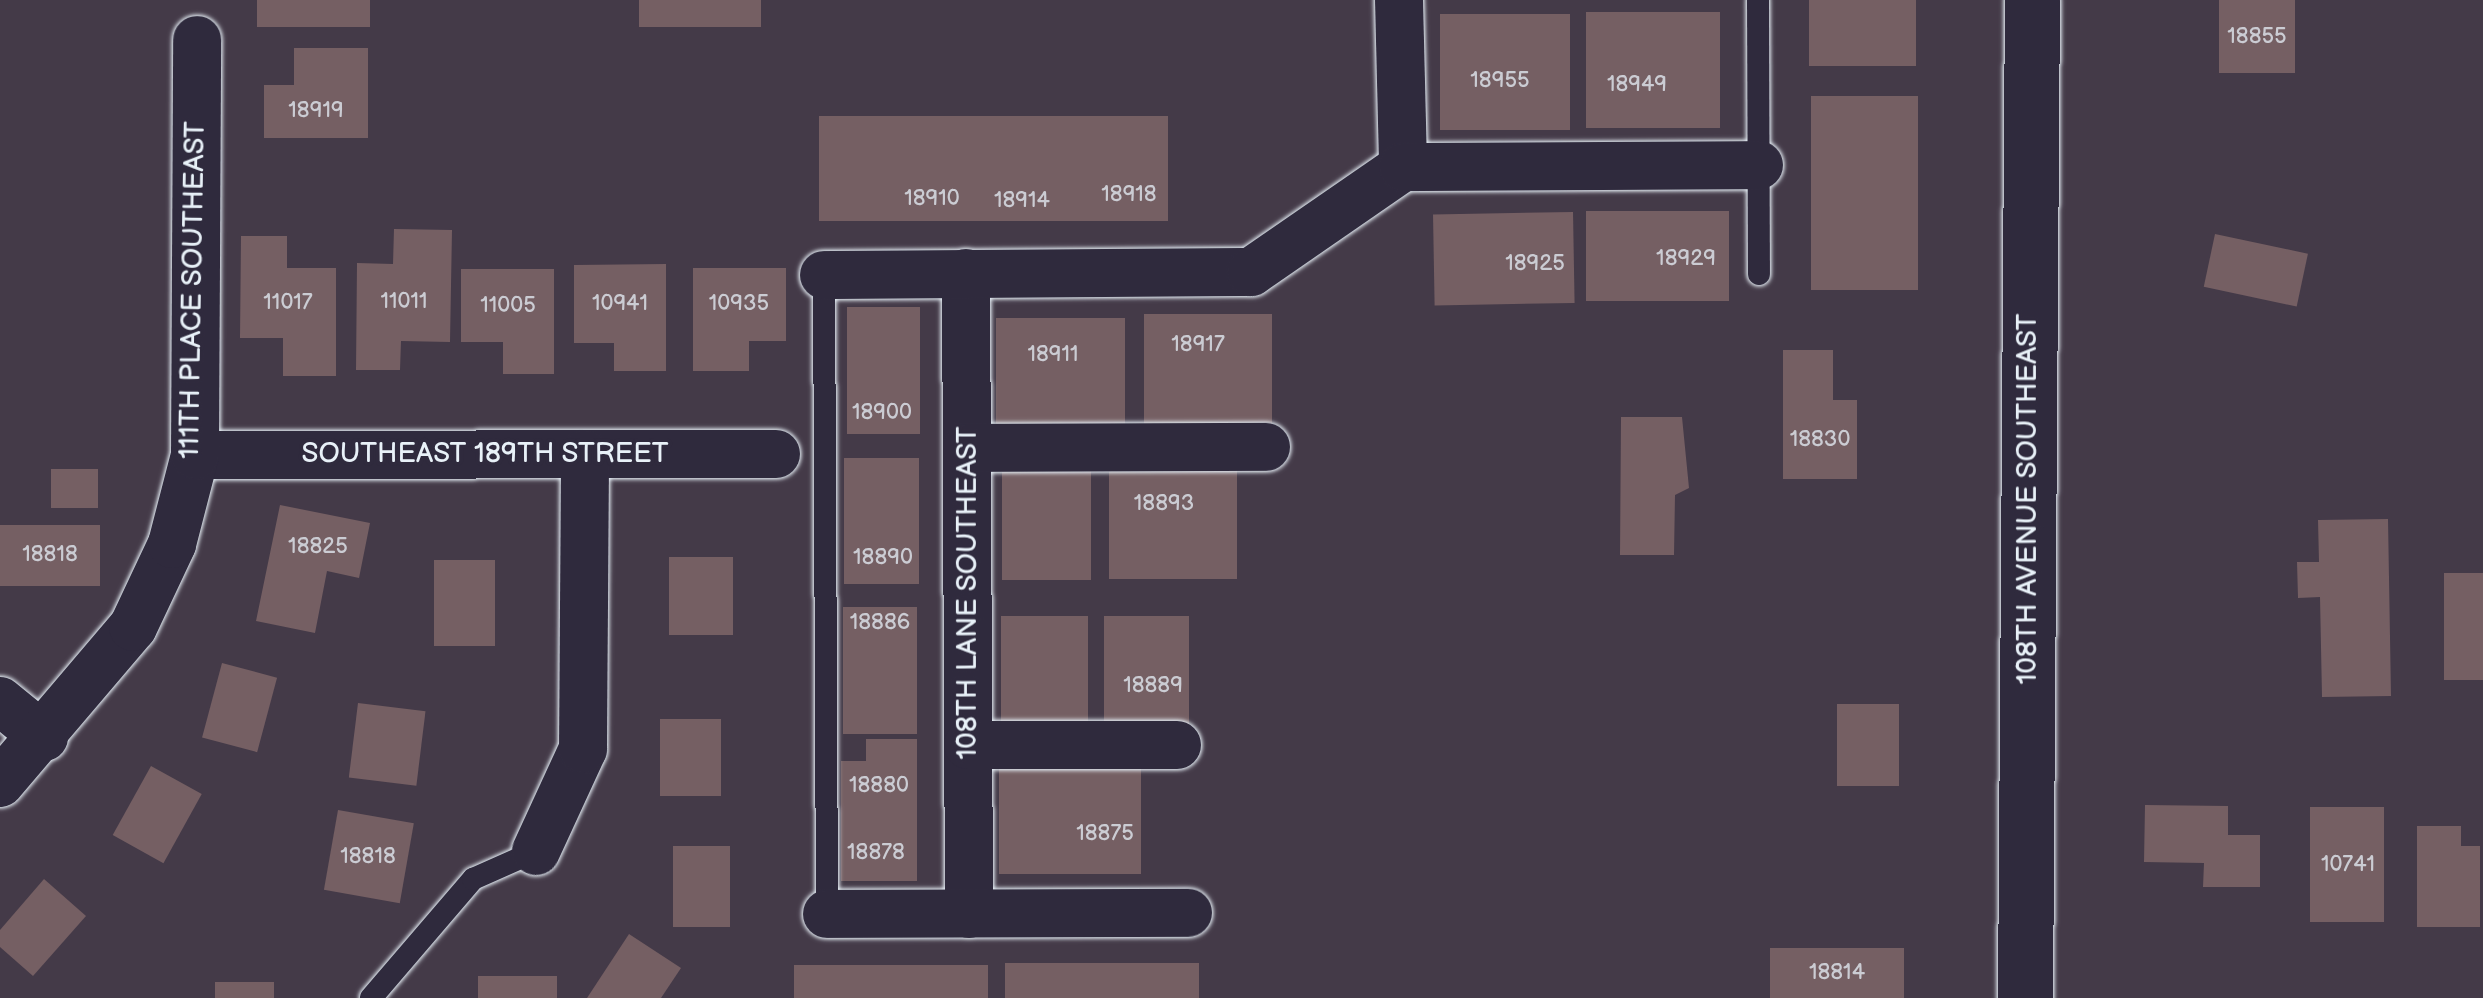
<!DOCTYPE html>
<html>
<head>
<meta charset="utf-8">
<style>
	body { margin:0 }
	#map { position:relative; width:2483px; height:998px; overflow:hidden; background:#443a48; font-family:"Balsamiq Sans",sans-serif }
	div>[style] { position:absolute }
	.building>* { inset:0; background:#755f63; transform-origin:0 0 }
	.roads { filter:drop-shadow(0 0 2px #e8f1f8) drop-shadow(0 0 2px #e8f1f8) }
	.service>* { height:22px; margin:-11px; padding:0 11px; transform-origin:11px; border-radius:11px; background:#2f2a3d }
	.minor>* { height:48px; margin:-24px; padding:0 24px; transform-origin:24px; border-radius:24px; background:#2f2a3d }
	.primary>* { height:55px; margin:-27.5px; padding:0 27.5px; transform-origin:27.5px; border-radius:27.5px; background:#2f2a3d }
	span { translate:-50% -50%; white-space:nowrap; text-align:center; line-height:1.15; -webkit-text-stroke:8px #2f2a3d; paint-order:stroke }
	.number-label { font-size:22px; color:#cbccd3 }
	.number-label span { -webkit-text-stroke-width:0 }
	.street-label { font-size:28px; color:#e8f1f8 }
</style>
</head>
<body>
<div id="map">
	<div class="building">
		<i style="left:257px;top:0;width:113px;height:27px"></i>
		<i style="left:639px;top:0;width:122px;height:27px"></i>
		<i style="left:1809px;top:0;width:107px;height:66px"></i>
		<i style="left:2219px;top:0;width:76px;height:73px"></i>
		<i style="left:1586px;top:12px;width:134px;height:116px"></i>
		<i style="left:1440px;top:14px;width:130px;height:116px"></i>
		<i style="clip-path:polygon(294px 48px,368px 48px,368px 138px,264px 138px,264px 85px,294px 85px)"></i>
		<i style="left:1811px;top:96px;width:107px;height:194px"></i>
		<i style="left:1168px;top:116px;width:105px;height:349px;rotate:90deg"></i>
		<i style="left:1586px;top:211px;width:143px;height:90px"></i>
		<i style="left:1573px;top:212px;width:91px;height:140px;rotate:89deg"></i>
		<i style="clip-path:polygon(394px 229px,452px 230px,450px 342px,401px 341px,400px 370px,356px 370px,357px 263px,393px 264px)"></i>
		<i style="left:2215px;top:234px;width:95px;height:54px;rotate:12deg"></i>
		<i style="clip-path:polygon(241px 236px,287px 236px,287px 268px,336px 268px,336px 376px,283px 376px,283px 338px,240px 338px)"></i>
		<i style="clip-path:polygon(666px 264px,666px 371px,614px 371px,614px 343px,574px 343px,574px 265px)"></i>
		<i style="clip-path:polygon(693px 268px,786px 268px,786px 341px,749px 341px,749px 371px,693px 371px)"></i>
		<i style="clip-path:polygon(461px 269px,554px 269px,554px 374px,503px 374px,503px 342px,461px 342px)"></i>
		<i style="left:847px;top:307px;width:73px;height:127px"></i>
		<i style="left:1144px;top:314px;width:128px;height:116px"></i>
		<i style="left:996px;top:318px;width:129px;height:112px"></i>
		<i style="clip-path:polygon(1783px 350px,1833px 350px,1833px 400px,1857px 400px,1857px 479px,1783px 479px)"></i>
		<i style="clip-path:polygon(1621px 417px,1682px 417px,1689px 488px,1675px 495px,1674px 555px,1620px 555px)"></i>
		<i style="left:844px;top:458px;width:75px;height:126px"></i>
		<i style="left:1109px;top:463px;width:128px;height:116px"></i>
		<i style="left:1002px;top:465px;width:89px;height:115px"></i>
		<i style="left:51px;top:469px;width:47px;height:39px"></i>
		<i style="clip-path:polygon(280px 505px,370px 523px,359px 578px,327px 571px,315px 633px,256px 621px)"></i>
		<i style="clip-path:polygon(2388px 519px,2391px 696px,2322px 697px,2320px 597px,2298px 598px,2297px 562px,2319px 562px,2318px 520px)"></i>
		<i style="left:0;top:525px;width:100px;height:61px"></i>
		<i style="left:669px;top:557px;width:64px;height:78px"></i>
		<i style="left:434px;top:560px;width:61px;height:86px"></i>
		<i style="left:2444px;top:573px;width:39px;height:107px"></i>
		<i style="left:843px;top:607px;width:74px;height:127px"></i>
		<i style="left:1001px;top:616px;width:87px;height:116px"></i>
		<i style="left:1104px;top:616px;width:85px;height:114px"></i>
		<i style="left:222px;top:663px;width:57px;height:77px;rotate:15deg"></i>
		<i style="left:358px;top:703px;width:68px;height:75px;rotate:7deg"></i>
		<i style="left:1837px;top:704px;width:62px;height:82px"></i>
		<i style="left:660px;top:719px;width:61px;height:77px"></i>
		<i style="clip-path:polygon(866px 739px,917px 739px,917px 881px,841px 881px,841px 761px,866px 761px)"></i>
		<i style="left:151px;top:766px;width:58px;height:79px;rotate:29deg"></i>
		<i style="left:999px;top:767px;width:142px;height:107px"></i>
		<i style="clip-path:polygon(2145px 805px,2228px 806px,2228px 835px,2260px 835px,2260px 887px,2203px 887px,2204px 863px,2144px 862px)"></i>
		<i style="left:2384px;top:807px;width:115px;height:74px;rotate:90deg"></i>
		<i style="left:338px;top:810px;width:77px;height:81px;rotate:10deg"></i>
		<i style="clip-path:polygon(2417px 826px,2461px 826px,2461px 846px,2480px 846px,2480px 927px,2417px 927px)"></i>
		<i style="left:673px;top:846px;width:57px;height:81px"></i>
		<i style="clip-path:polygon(44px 879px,86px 916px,33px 976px,0 947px,0 930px)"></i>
		<i style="clip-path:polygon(629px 934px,681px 968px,661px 998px,587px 998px)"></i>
		<i style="left:1770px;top:948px;width:134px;height:50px"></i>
		<i style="left:1005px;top:963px;width:194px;height:35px"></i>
		<i style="left:988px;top:965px;width:33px;height:194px;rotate:90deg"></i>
		<i style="left:478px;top:976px;width:79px;height:22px"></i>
		<i style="left:215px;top:982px;width:59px;height:16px"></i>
	</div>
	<div class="roads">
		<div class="service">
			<i style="left:1758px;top:0;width:274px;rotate:89.8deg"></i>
			<i style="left:824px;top:275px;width:639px;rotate:89.73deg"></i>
			<i style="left:371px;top:998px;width:157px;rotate:-49.4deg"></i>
			<i style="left:473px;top:879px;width:69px;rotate:-24deg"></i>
		</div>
		<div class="minor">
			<i style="left:1399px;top:0;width:167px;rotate:88.6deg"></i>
			<i style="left:966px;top:273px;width:641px;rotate:89.73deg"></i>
			<i style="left:824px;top:275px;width:427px;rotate:-0.4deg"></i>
			<i style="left:1251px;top:272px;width:185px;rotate:-34.6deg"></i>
			<i style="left:1403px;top:167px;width:356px;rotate:-0.3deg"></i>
			<i style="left:967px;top:448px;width:299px;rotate:-0.2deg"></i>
			<i style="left:195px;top:455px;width:581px;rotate:-0.1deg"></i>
			<i style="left:0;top:701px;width:57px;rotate:39.3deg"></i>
			<i style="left:968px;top:745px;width:209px"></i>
			<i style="left:0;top:783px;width:205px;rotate:-49.6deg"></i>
			<i style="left:133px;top:627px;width:92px;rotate:-64.8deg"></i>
			<i style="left:172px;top:544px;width:92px;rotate:-75.5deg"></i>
			<i style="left:195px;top:455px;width:415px;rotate:-89.7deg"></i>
			<i style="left:536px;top:851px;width:112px;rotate:-65.3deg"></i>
			<i style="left:583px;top:749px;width:295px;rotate:-89.6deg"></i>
			<i style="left:827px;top:914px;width:361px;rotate:-0.2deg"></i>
		</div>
		<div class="primary">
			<i style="left:2025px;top:998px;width:998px;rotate:-89.6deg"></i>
		</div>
	</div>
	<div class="number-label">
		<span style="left:2257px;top:37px">18855</span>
		<span style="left:1500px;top:81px">18955</span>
		<span style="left:1637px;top:85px">18949</span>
		<span style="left:316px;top:111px">18919</span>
		<span style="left:1129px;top:195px">18918</span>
		<span style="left:932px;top:199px">18910</span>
		<span style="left:1022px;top:201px">18914</span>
		<span style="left:1686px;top:259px">18929</span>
		<span style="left:1535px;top:264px">18925</span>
		<span style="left:404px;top:302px">11011</span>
		<span style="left:288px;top:303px">11017</span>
		<span style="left:620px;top:304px">10941</span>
		<span style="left:739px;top:304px">10935</span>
		<span style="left:508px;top:306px">11005</span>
		<span style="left:1198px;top:345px">18917</span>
		<span style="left:1053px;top:355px">18911</span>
		<span style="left:882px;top:413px">18900</span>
		<span style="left:1820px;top:440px">18830</span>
		<span style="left:1164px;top:504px">18893</span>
		<span style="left:318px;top:547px">18825</span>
		<span style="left:50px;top:555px">18818</span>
		<span style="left:883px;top:558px">18890</span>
		<span style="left:880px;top:623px">18886</span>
		<span style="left:1153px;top:686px">18889</span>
		<span style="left:879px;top:786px">18880</span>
		<span style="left:1105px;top:834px">18875</span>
		<span style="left:876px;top:853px">18878</span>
		<span style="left:368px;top:857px">18818</span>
		<span style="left:2348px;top:865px">10741</span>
		<span style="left:1837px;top:973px">18814</span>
	</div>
	<div class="street-label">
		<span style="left:193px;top:290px;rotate:-89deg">111TH PLACE SOUTHEAST</span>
		<span style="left:485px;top:454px">SOUTHEAST 189TH STREET</span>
		<span style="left:2028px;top:499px;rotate:-90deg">108TH AVENUE SOUTHEAST</span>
		<span style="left:968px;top:593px;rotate:-90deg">108TH LANE SOUTHEAST</span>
	</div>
</div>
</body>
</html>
